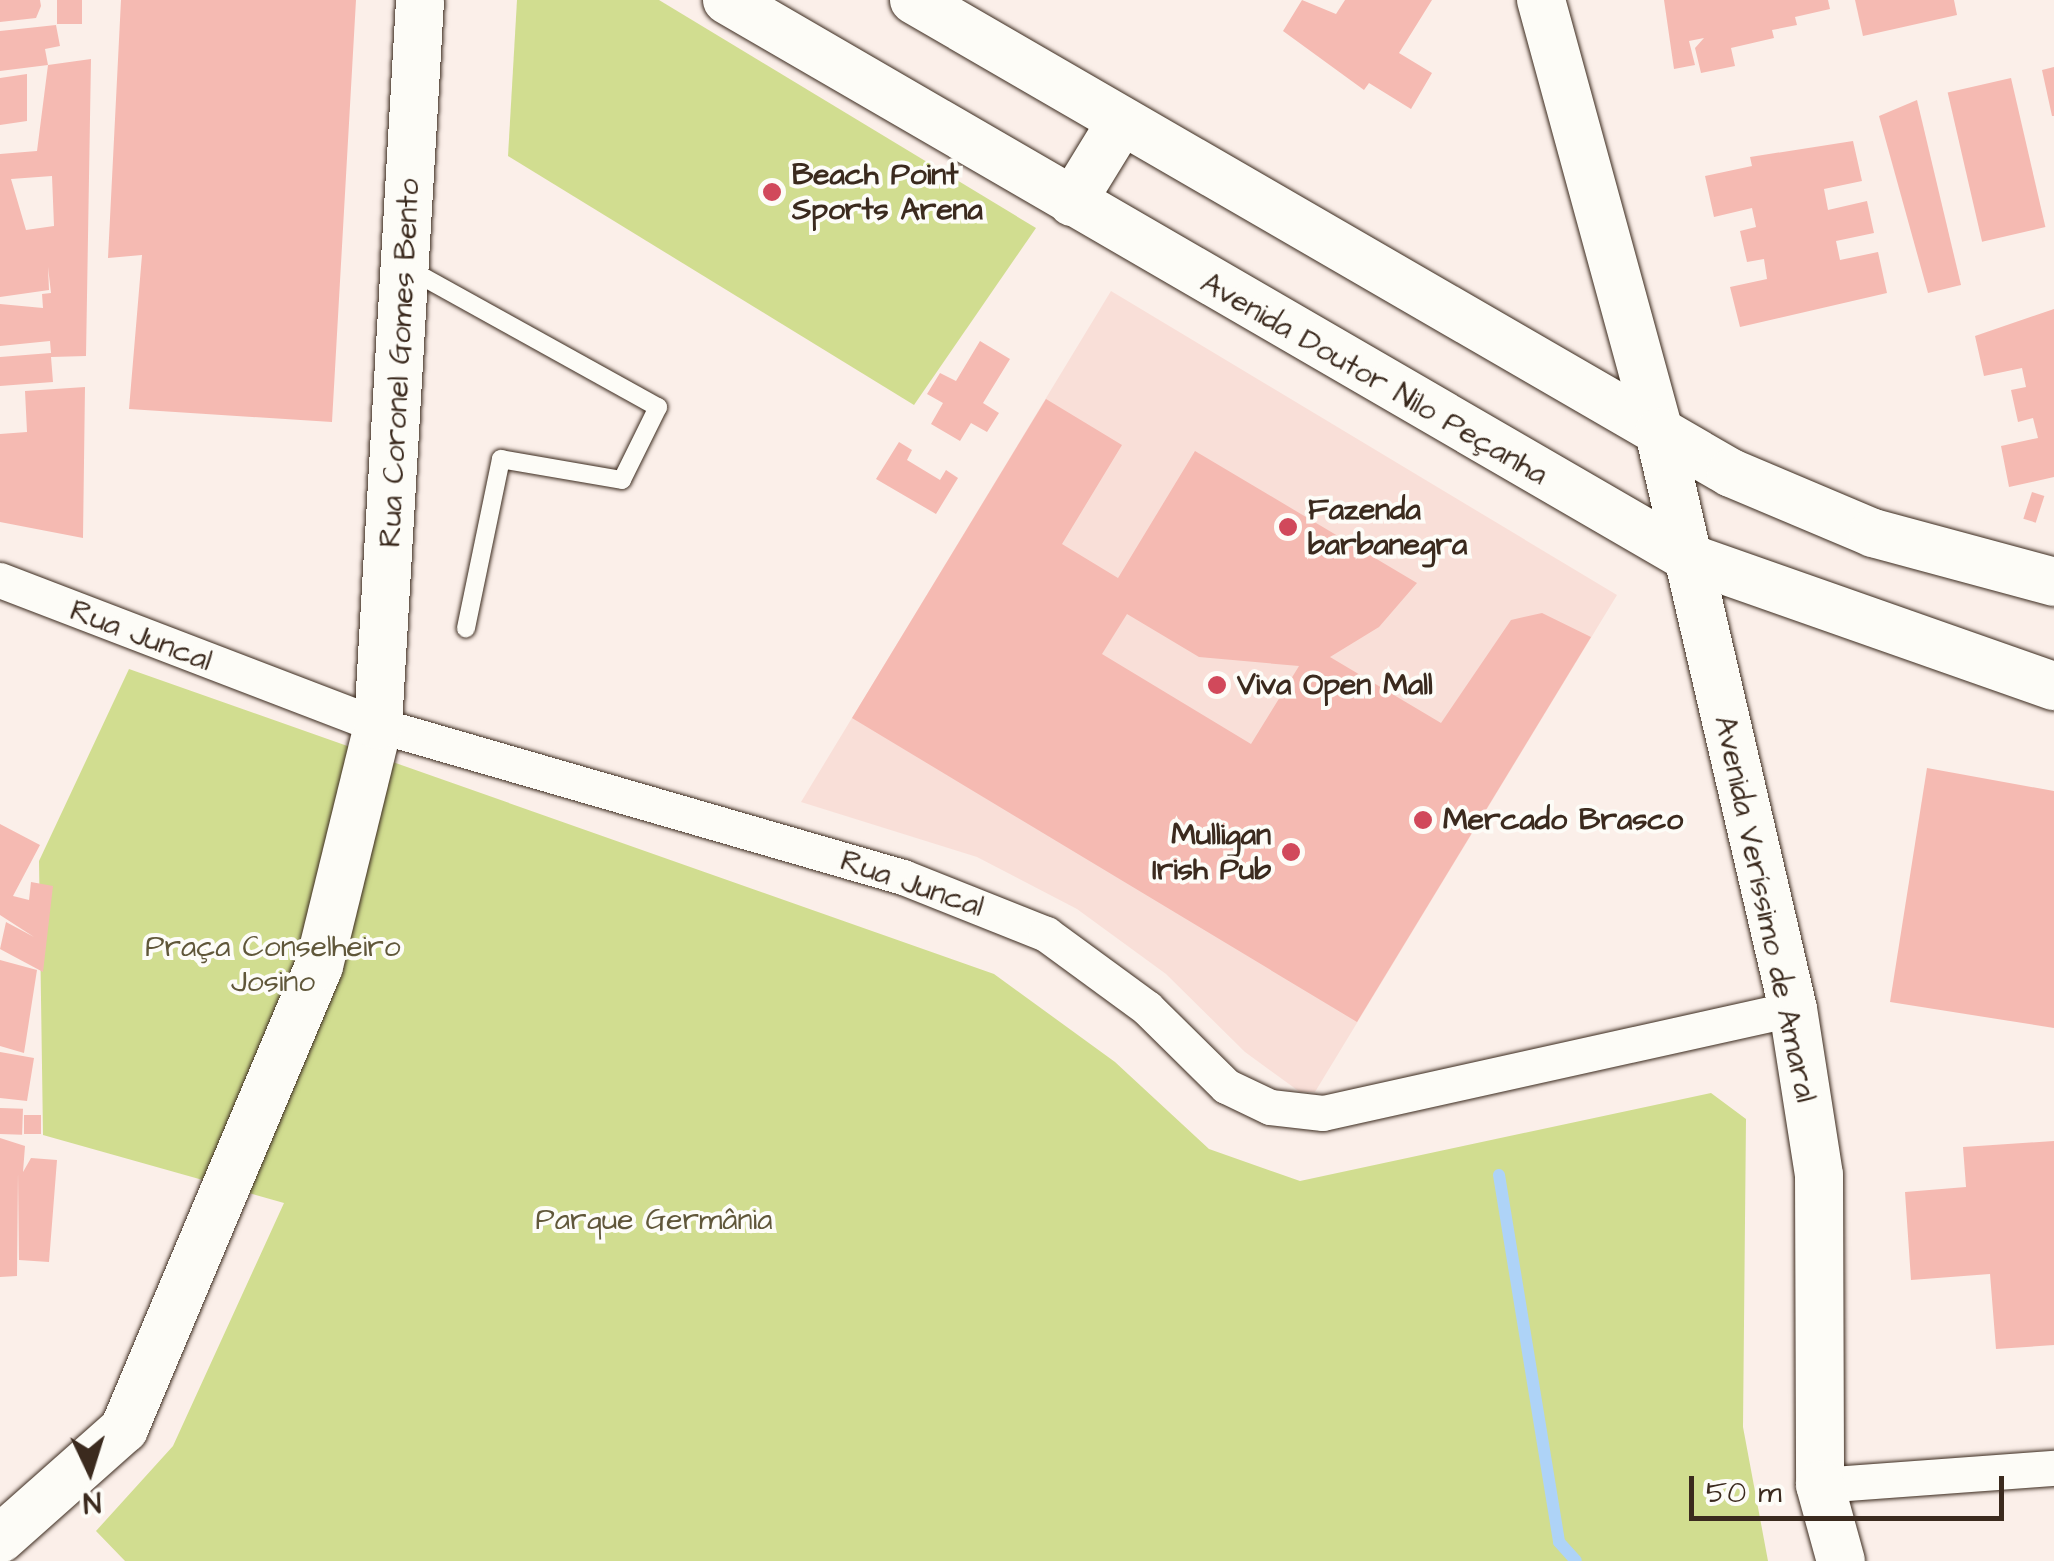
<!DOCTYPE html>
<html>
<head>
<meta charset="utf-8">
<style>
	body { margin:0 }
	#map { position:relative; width:2054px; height:1561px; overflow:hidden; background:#fbefe9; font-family:"Architects Daughter",sans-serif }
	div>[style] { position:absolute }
	.built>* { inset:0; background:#f9dfd8 }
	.green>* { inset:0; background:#d1dd90 }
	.stream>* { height:12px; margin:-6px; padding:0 6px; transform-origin:6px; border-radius:6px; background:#aed3f7 }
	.building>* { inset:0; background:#f5bab2; transform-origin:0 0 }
	.roads { filter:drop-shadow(0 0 2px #3b2a1e) drop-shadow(0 0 2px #3b2a1e) }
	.lane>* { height:18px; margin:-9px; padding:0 9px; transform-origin:9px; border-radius:9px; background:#fdfcf7 }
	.street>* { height:35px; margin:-17.5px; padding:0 17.5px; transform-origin:17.5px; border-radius:17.5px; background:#fdfcf7 }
	.secondary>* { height:48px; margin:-24px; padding:0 24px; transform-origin:24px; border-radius:24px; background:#fdfcf7 }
	.dots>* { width:28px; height:28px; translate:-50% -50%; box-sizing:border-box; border:5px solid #fdfcf7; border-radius:50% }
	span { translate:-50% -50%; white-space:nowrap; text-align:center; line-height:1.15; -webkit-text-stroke:8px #fdfcf7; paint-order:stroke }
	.poi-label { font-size:30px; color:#3b2a1e; font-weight:700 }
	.left { translate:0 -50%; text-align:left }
	.right { translate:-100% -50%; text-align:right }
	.street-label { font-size:30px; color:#3b2a1e }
	.park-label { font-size:30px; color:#60573a }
	.north { position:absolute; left:40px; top:1421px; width:100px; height:100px; -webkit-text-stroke:8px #fdfcf7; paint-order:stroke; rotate:176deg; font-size:28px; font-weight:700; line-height:40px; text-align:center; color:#3b2a1e }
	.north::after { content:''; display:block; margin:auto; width:35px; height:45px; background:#3b2a1e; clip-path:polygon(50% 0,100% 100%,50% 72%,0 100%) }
	.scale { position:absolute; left:1689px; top:1476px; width:315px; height:45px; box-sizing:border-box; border:5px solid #3b2a1e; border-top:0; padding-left:12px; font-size:30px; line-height:35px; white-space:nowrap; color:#3b2a1e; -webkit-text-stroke:8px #fdfcf7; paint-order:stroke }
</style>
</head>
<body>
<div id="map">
	<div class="built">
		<i style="clip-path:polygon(1111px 291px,1617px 595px,1315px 1092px,1300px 1092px,1245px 1052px,1166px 974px,1077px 909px,977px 857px,801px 802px)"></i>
	</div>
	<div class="green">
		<i style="clip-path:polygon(517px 0,659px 0,1036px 228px,914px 405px,508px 156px)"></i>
		<i style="clip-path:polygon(129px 669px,994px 974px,1115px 1062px,1209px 1149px,1300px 1181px,1711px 1093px,1746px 1119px,1743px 1427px,1768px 1561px,125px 1561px,96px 1531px,173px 1446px,284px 1203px,43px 1135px,39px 861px)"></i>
	</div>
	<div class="stream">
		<i style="left:1499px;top:1175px;width:372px;rotate:80.7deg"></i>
		<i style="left:1559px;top:1542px;width:25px;rotate:48deg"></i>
	</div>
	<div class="building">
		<i style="clip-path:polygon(0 0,40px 0,41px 6px,36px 18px,0 22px)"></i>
		<i style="left:57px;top:0;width:25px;height:24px"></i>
		<i style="clip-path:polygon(121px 0,356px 0,332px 422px,129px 409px,142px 255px,108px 258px)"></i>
		<i style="clip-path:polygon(1302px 0,1336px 14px,1345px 0,1432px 0,1399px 53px,1432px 73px,1411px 109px,1369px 83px,1364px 90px,1283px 31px)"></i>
		<i style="clip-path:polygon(1664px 0,1828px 0,1830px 9px,1795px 17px,1797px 25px,1772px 30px,1774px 38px,1731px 48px,1735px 66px,1701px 73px,1695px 48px,1704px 38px,1689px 41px,1695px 65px,1674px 69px)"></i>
		<i style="clip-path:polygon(1855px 0,1954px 0,1957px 15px,1863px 36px)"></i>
		<i style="clip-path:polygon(56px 25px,60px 46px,45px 49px,48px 65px,0 71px,0 31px)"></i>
		<i style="clip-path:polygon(evenodd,91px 59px,86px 356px,51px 357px,53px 382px,0 386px,0 357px,51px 353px,50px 341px,0 346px,0 304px,43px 308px,42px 294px,51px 293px,48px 267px,49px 290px,0 297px,0 154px,37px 151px,48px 65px,91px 59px,52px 176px,54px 226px,26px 230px,11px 179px,52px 176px)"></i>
		<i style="clip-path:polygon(2054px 67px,2054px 116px,2052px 116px,2042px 70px)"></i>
		<i style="clip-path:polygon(27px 74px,27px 121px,0 125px,0 78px)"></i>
		<i style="left:2011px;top:78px;width:153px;height:65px;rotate:77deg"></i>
		<i style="clip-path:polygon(1917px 100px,1961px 285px,1928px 293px,1879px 116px)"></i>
		<i style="clip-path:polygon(1853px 141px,1862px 181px,1824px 189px,1828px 210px,1867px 201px,1874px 233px,1836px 241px,1840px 260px,1878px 252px,1887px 293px,1740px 327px,1730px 287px,1767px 279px,1764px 259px,1747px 262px,1740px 231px,1756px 227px,1752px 208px,1714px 217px,1705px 176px,1752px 166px,1750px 157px)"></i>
		<i style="clip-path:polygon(2054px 309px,2054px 477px,2009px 487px,2001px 446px,2038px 438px,2033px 418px,2018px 422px,2011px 390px,2026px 387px,2022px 368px,1984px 376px,1975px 336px)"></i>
		<i style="clip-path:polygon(980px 341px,1010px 359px,983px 403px,999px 413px,987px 432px,971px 423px,960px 441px,931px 424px,943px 403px,927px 394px,940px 373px,956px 381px)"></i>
		<i style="clip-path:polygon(85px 387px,83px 538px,0 522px,0 434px,27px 432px,25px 391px)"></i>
		<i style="clip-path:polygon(evenodd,1046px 399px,1122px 445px,1062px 544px,1118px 578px,1195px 451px,1417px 583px,1379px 627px,1330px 657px,1441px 723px,1511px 620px,1542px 613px,1591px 637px,1357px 1022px,852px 718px,1046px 399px,1127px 614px,1199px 657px,1299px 666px,1251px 744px,1102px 654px,1127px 614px)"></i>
		<i style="clip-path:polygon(899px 442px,912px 450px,907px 460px,940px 480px,946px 470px,958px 478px,936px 514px,876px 479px)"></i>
		<i style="left:2032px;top:492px;width:13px;height:28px;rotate:18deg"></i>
		<i style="clip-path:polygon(1927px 768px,2054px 791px,2054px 1028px,1890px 1002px)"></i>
		<i style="clip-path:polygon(0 824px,40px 845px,13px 896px,29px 900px,31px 882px,53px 886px,43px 972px,0 949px,6px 922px,34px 937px,0 915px)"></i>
		<i style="clip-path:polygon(0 960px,37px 970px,24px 1053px,0 1046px)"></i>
		<i style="clip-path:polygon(0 1052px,34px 1058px,27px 1101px,0 1098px)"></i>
		<i style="left:0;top:1108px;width:23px;height:26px;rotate:2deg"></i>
		<i style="left:41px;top:1115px;width:19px;height:17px;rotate:90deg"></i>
		<i style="clip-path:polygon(0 1138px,25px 1146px,23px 1172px,31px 1158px,57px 1160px,49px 1262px,19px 1260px,18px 1173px,17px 1276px,0 1277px)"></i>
		<i style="clip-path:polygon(2054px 1141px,2054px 1345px,1996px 1349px,1990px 1274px,1911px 1280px,1905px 1192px,1966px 1187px,1963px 1147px)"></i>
	</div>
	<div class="roads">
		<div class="lane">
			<i style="left:407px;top:268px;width:287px;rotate:29deg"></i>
			<i style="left:658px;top:407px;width:81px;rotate:116.3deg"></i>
			<i style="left:622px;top:480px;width:123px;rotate:-170.2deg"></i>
			<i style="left:501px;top:459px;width:173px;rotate:101.7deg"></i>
		</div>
		<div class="street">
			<i style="left:0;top:580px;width:405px;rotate:21deg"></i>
			<i style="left:378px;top:725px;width:547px;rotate:16.15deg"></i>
			<i style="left:903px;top:877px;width:154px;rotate:21.7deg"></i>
			<i style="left:1046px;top:934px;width:125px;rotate:36.2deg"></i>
			<i style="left:1147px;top:1008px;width:111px;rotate:44.6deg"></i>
			<i style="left:1226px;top:1086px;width:49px;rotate:25.5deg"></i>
			<i style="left:1270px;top:1107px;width:53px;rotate:6.5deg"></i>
			<i style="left:1323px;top:1113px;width:481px;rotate:-12.5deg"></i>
			<i style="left:1820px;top:1485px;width:235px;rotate:-4.2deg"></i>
		</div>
		<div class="secondary">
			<i style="left:727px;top:0;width:1110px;rotate:30.12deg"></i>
			<i style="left:1687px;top:557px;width:389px;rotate:19.4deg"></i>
			<i style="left:914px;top:0;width:944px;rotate:30.07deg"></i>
			<i style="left:1731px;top:473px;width:154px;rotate:22.9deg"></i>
			<i style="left:1873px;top:533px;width:188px;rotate:15.1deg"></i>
			<i style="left:1541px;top:0;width:448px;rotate:74.7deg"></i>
			<i style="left:1659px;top:432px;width:592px;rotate:76.93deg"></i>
			<i style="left:1793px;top:1009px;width:168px;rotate:81.1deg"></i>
			<i style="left:1819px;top:1175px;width:310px;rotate:89.8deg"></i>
			<i style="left:1820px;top:1485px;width:79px;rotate:74.6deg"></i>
			<i style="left:1072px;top:202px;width:94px;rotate:-58.5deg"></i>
			<i style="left:0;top:1539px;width:166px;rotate:-41.6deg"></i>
			<i style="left:124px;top:1429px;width:502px;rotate:-67.16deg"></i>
			<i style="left:319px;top:966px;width:248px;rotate:-76.2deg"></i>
			<i style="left:378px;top:725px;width:726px;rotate:-86.68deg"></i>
		</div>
	</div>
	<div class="dots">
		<i style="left:772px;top:192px;background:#d1495b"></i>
		<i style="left:1288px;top:527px;background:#d1495b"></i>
		<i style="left:1217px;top:685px;background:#d1495b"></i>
		<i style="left:1423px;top:820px;background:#d1495b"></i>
		<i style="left:1291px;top:852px;background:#d1495b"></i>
	</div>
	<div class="poi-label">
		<span class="left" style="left:792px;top:192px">Beach Point<br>Sports Arena</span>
		<span class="left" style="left:1308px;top:527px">Fazenda<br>barbanegra</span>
		<span class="left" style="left:1237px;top:685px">Viva Open Mall</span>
		<span class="left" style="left:1443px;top:820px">Mercado Brasco</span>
		<span class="right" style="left:1271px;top:852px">Mulligan<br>Irish Pub</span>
	</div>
	<div class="street-label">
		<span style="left:400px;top:363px;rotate:-87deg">Rua Coronel Gomes Bento</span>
		<span style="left:1374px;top:379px;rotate:30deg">Avenida Doutor Nilo Peçanha</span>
		<span style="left:141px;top:636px;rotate:21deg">Rua Juncal</span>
		<span style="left:912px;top:884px;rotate:19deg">Rua Juncal</span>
		<span style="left:1765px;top:909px;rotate:78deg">Avenida Veríssimo de Amaral</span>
	</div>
	<div class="park-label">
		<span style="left:273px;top:964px">Praça Conselheiro<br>Josino</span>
		<span style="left:654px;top:1220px">Parque Germânia</span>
	</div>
	<div class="north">N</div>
	<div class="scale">50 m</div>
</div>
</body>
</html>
